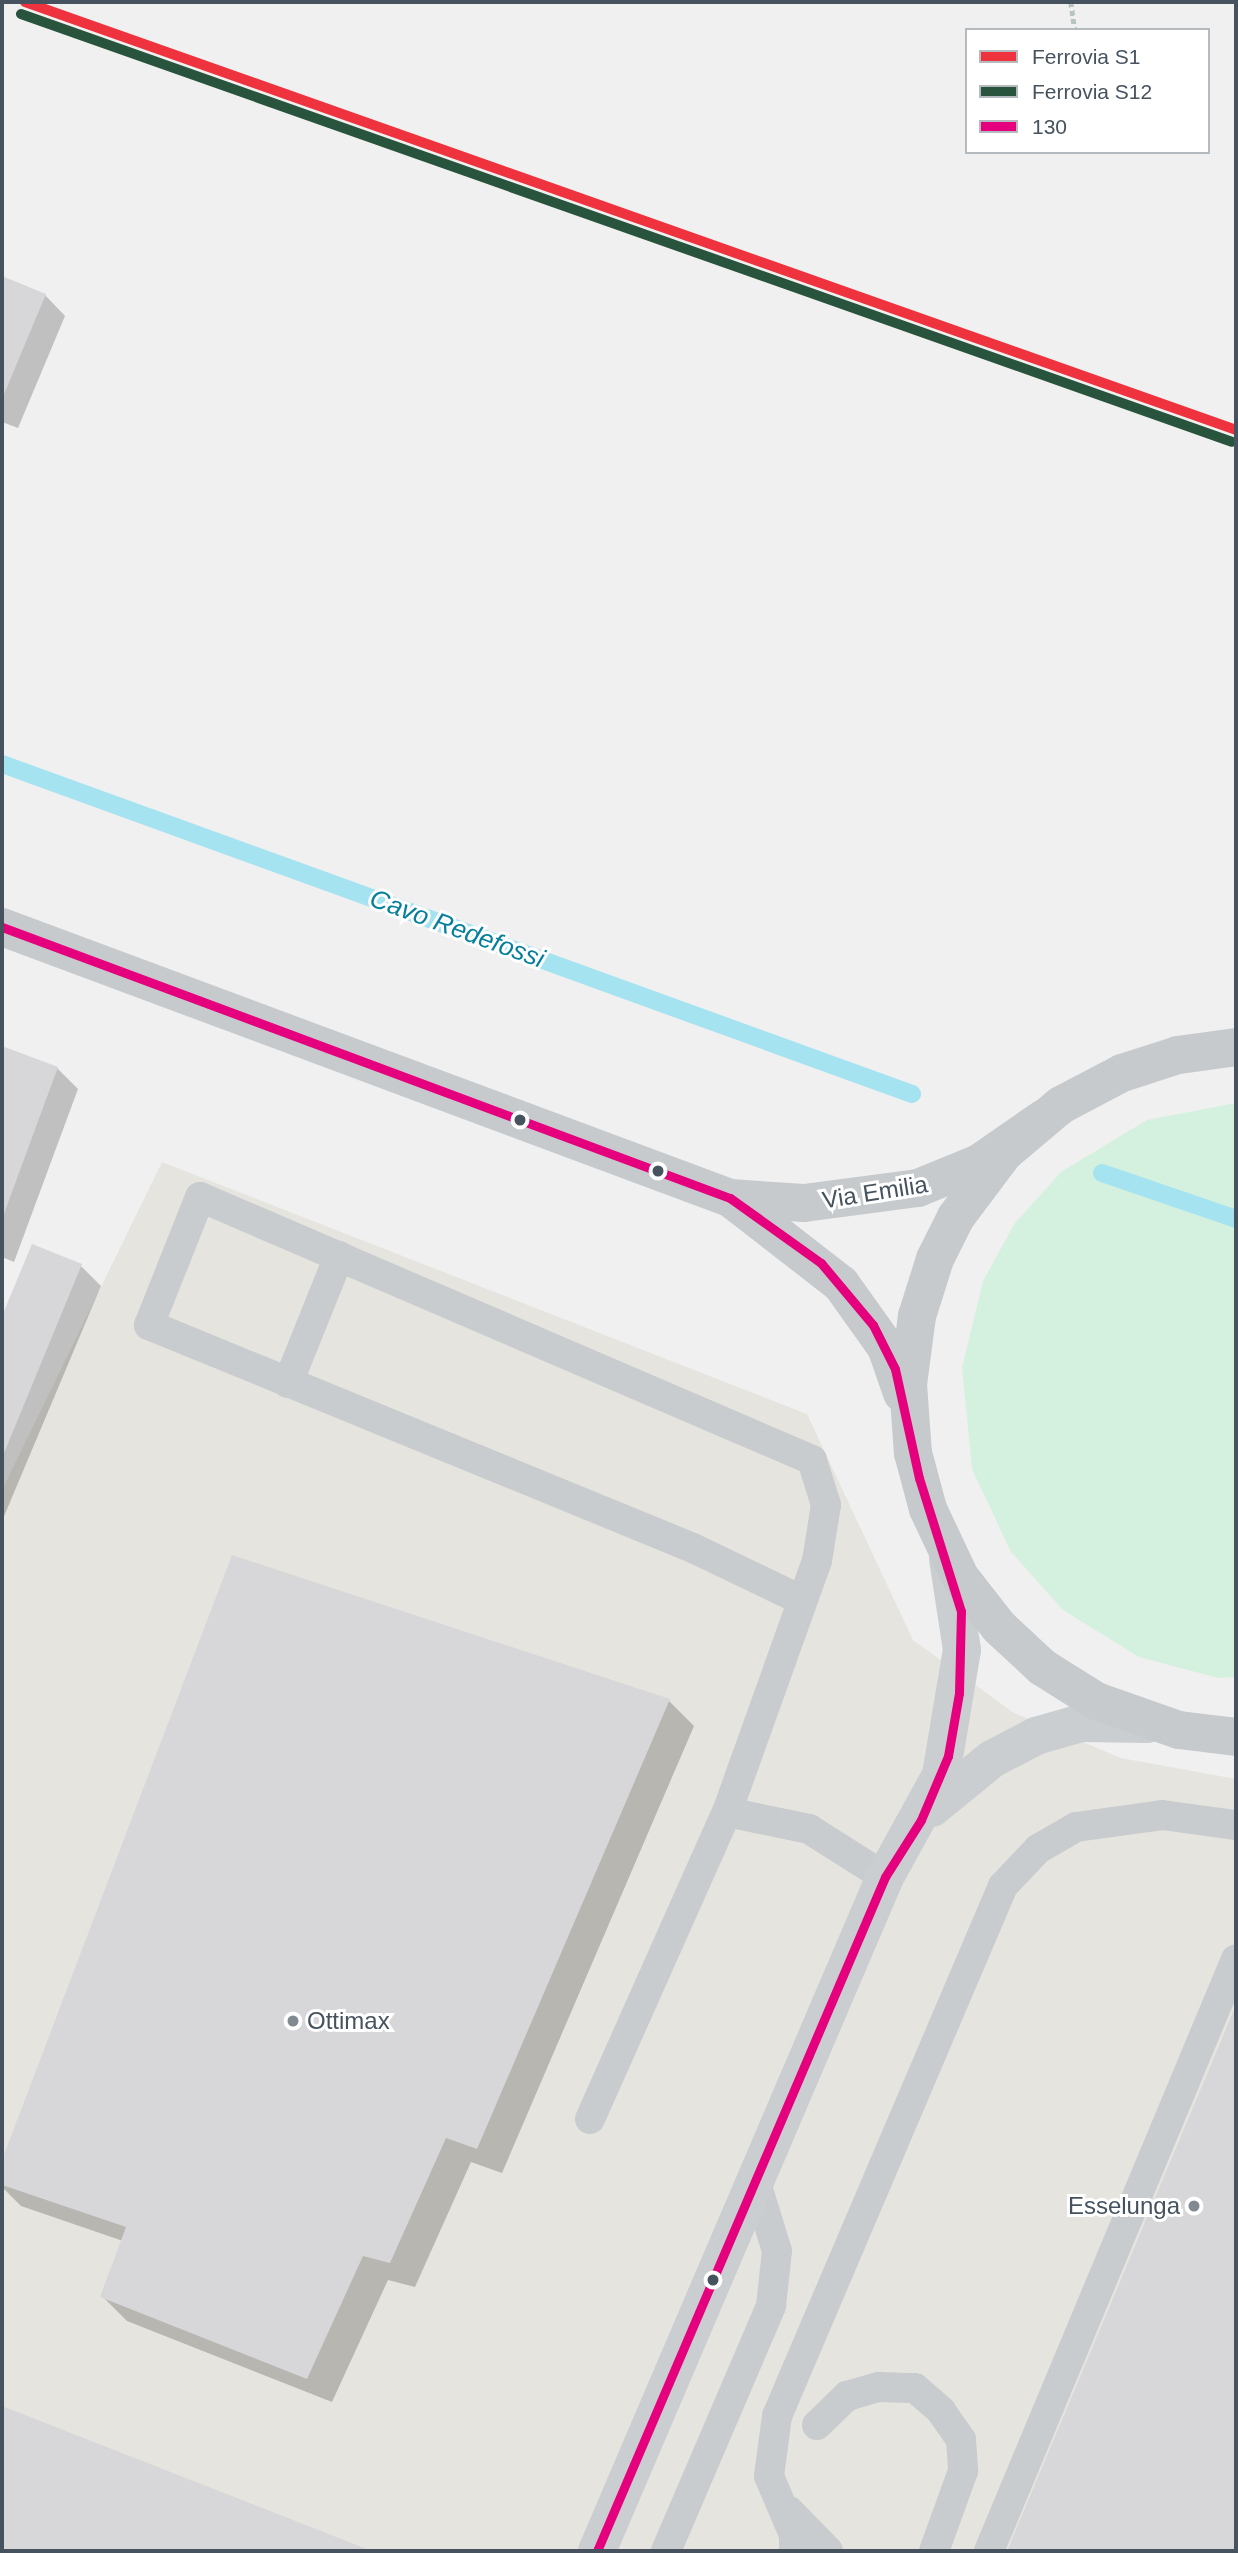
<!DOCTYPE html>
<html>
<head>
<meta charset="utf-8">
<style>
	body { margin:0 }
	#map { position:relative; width:1238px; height:2553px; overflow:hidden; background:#f1f0f0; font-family:Arial,sans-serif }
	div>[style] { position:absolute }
	.commercial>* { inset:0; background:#e6e4de }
	.green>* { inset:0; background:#d3f1de }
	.shadow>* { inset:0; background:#0003 }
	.stream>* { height:18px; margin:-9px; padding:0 9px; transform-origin:9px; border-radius:9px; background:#a6e3f1 }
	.building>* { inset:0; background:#d7d7d9 }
	.path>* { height:4.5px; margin-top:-2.25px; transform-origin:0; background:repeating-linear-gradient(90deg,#b7c5c0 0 5px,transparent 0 8.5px) }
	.lane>* { height:30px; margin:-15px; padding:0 15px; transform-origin:15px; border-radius:15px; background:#c9cccf }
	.secondary>* { height:38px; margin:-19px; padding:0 19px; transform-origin:19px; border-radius:19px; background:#cbced1 }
	.primary>* { height:38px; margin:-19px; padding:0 19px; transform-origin:19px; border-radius:19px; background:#c6cacd }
	.bus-1>* { height:9px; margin:-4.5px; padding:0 4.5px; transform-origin:4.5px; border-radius:4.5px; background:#e5007d }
	.rail-1>* { height:10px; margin:-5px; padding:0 5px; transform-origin:5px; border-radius:5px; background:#ee333e }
	.rail-2>* { height:10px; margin:-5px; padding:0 5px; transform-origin:5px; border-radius:5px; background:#28543d }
	.dots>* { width:19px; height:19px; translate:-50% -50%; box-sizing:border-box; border:4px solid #fff; border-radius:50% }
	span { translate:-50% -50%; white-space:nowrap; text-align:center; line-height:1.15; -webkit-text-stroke:6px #fff; paint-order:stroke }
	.street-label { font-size:24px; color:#46535e }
	.poi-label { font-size:24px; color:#46535e }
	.left { translate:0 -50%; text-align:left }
	.right { translate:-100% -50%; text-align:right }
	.water-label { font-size:26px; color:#057f9c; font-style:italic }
	.frame { position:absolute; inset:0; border:4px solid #46535e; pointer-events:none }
	.legend { position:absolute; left:965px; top:28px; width:245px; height:126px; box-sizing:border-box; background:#fff; border:2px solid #b5babf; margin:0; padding:9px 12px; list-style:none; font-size:21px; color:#46535e }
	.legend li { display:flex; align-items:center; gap:14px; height:35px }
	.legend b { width:35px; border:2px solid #b5babf }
</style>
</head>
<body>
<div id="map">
	<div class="commercial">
		<i style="clip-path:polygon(162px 1162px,807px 1414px,913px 1640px,1014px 1713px,1121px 1758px,1236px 1779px,1236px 2551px,2px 2551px,2px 1490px)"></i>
	</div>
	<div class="green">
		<i style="clip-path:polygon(1236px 1103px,1236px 1677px,1218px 1678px,1139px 1657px,1063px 1610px,1011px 1552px,972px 1469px,962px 1368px,983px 1281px,1015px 1223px,1061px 1172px,1147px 1120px)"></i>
	</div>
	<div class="shadow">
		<i style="clip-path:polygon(2px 277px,45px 295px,65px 316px,18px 428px,2px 422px)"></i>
		<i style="clip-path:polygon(2px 1048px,57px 1068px,78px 1089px,14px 1262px,2px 1257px)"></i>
		<i style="clip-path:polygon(32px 1246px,81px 1266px,101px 1286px,2px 1521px,2px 1321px)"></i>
		<i style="clip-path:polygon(233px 1557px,669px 1701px,694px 1726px,502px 2173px,471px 2162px,415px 2287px,388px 2280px,332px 2402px,127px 2321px,102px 2296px,123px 2241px,21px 2206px,2px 2187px,2px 2166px)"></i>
		<i style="clip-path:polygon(1236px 2009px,1236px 2551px,1009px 2551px)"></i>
		<i style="clip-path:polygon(2px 2408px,368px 2551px,2px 2551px)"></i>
	</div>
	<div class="stream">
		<i style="left:2px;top:764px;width:968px;rotate:19.93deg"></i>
		<i style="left:1102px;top:1173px;width:142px;rotate:18.9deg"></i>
	</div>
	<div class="building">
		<i style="clip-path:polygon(2px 276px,46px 294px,2px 399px)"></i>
		<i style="clip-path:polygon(2px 1046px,58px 1067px,2px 1219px)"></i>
		<i style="clip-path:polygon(32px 1244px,82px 1264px,2px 1458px,2px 1316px)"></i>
		<i style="clip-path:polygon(232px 1555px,670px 1699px,477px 2149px,446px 2138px,390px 2263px,363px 2256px,307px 2379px,100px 2297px,126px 2227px,2px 2185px,2px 2160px)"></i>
		<i style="clip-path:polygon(1236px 2005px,1236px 2551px,1007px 2551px,1067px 2408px)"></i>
		<i style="clip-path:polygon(2px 2406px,372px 2551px,2px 2551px)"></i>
	</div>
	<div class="path">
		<i style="left:1071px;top:2px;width:28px;rotate:82deg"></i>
	</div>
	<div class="lane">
		<i style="left:288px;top:1383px;width:137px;rotate:-68.1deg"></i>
		<i style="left:727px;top:1812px;width:84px;rotate:11.7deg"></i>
		<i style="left:809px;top:1829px;width:90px;rotate:32.3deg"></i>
		<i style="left:590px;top:2119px;width:336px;rotate:-66deg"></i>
		<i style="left:727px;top:1812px;width:267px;rotate:-70.3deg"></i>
		<i style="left:817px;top:1561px;width:57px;rotate:-80.9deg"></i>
		<i style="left:826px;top:1505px;width:47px;rotate:-107.3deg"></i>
		<i style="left:812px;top:1460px;width:666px;rotate:-156.74deg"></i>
		<i style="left:200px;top:1197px;width:138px;rotate:111.7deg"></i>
		<i style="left:149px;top:1325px;width:588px;rotate:22.29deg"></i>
		<i style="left:693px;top:1548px;width:120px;rotate:25.7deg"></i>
		<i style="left:817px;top:2425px;width:42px;rotate:-44deg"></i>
		<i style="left:847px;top:2396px;width:33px;rotate:-16deg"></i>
		<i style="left:879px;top:2387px;width:36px;rotate:2deg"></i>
		<i style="left:915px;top:2388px;width:35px;rotate:41deg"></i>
		<i style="left:941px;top:2411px;width:35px;rotate:55deg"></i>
		<i style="left:961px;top:2440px;width:31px;rotate:86deg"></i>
		<i style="left:963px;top:2471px;width:85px;rotate:109.9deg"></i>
		<i style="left:789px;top:2511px;width:56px;rotate:45.7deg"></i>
		<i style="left:666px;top:2551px;width:267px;rotate:-66.8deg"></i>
		<i style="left:771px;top:2306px;width:55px;rotate:-83.8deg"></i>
		<i style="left:777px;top:2251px;width:74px;rotate:-107.2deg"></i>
		<i style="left:794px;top:2551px;width:16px;rotate:-90deg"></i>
		<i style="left:794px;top:2535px;width:64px;rotate:-113deg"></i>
		<i style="left:769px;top:2476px;width:61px;rotate:-82.4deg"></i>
		<i style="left:777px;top:2416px;width:576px;rotate:-66.91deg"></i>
		<i style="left:1003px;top:1886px;width:51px;rotate:-46.6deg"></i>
		<i style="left:1038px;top:1849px;width:44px;rotate:-30.1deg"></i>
		<i style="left:1076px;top:1827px;width:87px;rotate:-7.9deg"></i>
		<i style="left:1162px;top:1815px;width:75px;rotate:7.7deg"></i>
		<i style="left:989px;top:2551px;width:641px;rotate:-67.35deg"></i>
	</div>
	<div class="secondary">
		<i style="left:932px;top:1808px;width:77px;rotate:-39.2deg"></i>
		<i style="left:992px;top:1759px;width:50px;rotate:-27.6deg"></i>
		<i style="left:1036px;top:1736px;width:47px;rotate:-16.1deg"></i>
		<i style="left:1081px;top:1723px;width:66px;rotate:0.9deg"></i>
		<i style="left:597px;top:2551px;width:733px;rotate:-66.86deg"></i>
		<i style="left:885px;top:1877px;width:116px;rotate:-61.2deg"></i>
		<i style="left:941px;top:1775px;width:127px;rotate:-80.5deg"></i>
		<i style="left:962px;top:1650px;width:92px;rotate:-98.7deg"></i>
	</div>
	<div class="primary">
		<i style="left:2px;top:927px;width:777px;rotate:20.42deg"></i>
		<i style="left:730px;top:1198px;width:74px;rotate:3.9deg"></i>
		<i style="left:804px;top:1203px;width:115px;rotate:-7.5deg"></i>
		<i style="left:918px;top:1188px;width:66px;rotate:-22.3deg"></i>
		<i style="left:979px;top:1163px;width:79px;rotate:-34.7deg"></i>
		<i style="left:1236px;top:1047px;width:59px;rotate:172.1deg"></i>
		<i style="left:1178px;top:1055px;width:59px;rotate:162.2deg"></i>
		<i style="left:1122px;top:1073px;width:69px;rotate:152.3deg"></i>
		<i style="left:1061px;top:1105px;width:75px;rotate:139.9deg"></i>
		<i style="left:1004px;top:1153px;width:80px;rotate:126.9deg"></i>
		<i style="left:956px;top:1217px;width:47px;rotate:116.6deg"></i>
		<i style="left:935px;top:1259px;width:60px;rotate:107.5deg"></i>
		<i style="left:917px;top:1316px;width:69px;rotate:97.5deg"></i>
		<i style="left:908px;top:1384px;width:69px;rotate:85.9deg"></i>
		<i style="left:913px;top:1453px;width:58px;rotate:75deg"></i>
		<i style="left:928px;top:1509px;width:75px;rotate:64.8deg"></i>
		<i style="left:960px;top:1577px;width:63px;rotate:52deg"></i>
		<i style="left:999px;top:1627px;width:59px;rotate:42.9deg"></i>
		<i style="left:1042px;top:1667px;width:64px;rotate:32.2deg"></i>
		<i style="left:1096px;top:1701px;width:88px;rotate:19.3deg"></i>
		<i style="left:1179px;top:1730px;width:57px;rotate:7deg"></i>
		<i style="left:734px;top:1201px;width:135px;rotate:37.8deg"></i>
		<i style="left:841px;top:1284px;width:77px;rotate:54.5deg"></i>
		<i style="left:886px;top:1347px;width:49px;rotate:70.8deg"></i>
	</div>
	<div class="bus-1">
		<i style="left:2px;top:927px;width:777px;rotate:20.42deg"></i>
		<i style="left:730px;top:1198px;width:112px;rotate:35.5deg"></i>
		<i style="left:821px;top:1263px;width:81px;rotate:50deg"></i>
		<i style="left:873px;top:1325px;width:49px;rotate:63.4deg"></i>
		<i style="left:895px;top:1369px;width:112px;rotate:77.6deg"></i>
		<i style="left:919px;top:1478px;width:139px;rotate:72.5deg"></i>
		<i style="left:961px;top:1611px;width:82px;rotate:91.4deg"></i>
		<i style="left:959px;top:1693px;width:64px;rotate:99.9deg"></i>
		<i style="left:948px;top:1756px;width:69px;rotate:112.9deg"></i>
		<i style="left:921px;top:1820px;width:67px;rotate:122.3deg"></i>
		<i style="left:885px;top:1877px;width:733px;rotate:113.14deg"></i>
	</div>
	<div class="rail-1">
		<i style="left:25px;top:2px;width:1284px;rotate:19.46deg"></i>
	</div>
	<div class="rail-2">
		<i style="left:21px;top:14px;width:1284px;rotate:19.46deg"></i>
	</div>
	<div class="dots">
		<i style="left:520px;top:1120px;background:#46535e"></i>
		<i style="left:658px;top:1171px;background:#46535e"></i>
		<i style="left:293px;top:2021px;background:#828a91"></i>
		<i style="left:1194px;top:2206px;background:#828a91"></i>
		<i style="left:713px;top:2280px;background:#46535e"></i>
	</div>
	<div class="street-label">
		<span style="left:875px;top:1192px;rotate:-9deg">Via Emilia</span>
	</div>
	<div class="poi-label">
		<span class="left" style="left:307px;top:2021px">Ottimax</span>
		<span class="right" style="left:1180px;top:2206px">Esselunga</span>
	</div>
	<div class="water-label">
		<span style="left:457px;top:929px;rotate:20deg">Cavo Redefossi</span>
	</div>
	<div class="frame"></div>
	<ul class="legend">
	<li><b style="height:9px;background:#ee333e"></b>Ferrovia S1</li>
	<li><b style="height:9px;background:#28543d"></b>Ferrovia S12</li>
	<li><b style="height:9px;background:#e5007d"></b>130</li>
	</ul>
</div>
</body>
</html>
